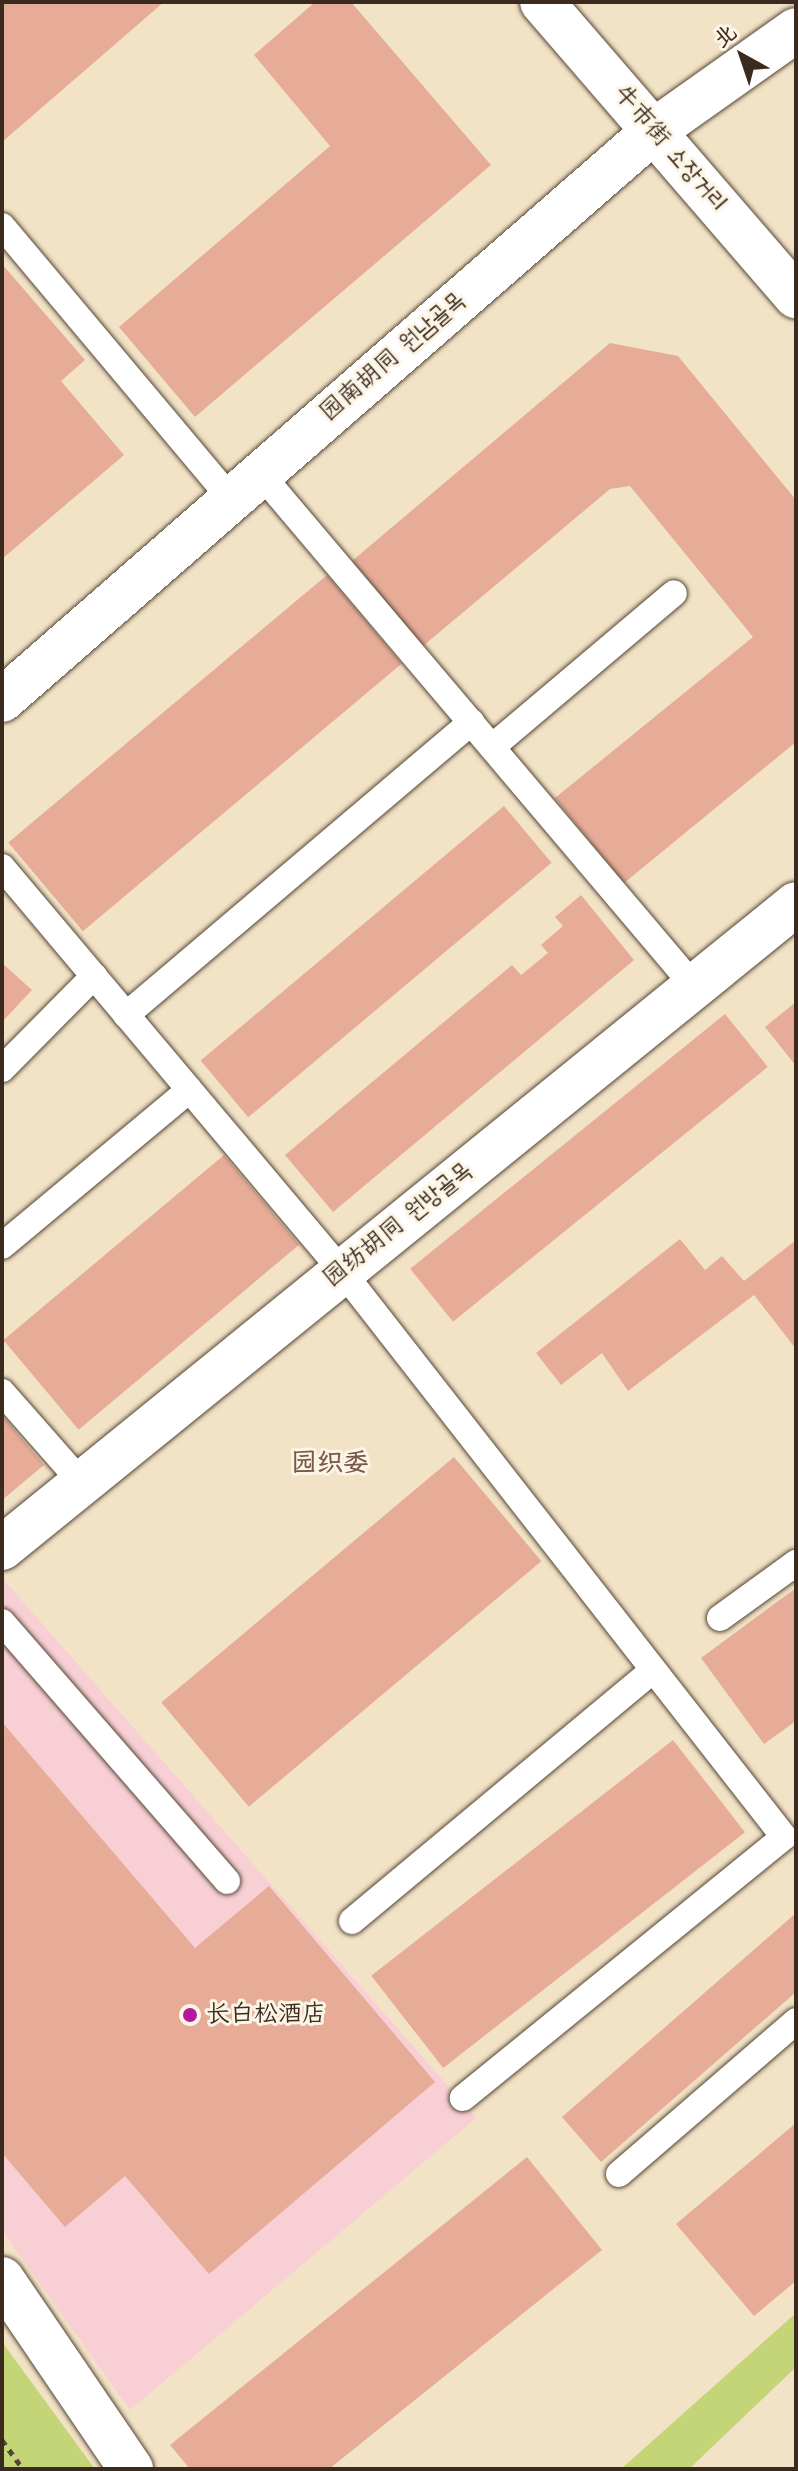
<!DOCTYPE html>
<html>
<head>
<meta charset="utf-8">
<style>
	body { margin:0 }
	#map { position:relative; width:798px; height:2471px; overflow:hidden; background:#f2e3c6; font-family:Kalam,"LXGW WenKai TC","Poor Story",sans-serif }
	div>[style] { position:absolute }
	.built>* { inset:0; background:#f7cfd4 }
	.green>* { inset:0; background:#c3d577 }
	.building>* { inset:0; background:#e6ac98; transform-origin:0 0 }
	.path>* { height:5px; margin-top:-2.5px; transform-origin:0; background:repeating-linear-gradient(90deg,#564637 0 6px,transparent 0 12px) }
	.roads { filter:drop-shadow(0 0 2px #564637) drop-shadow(0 0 2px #564637) }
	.lane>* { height:26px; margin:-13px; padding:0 13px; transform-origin:13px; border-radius:13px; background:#fff }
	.street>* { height:44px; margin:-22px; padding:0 22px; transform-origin:22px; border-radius:22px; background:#fff }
	.dots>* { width:22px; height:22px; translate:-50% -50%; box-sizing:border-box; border:4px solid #fcf5e5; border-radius:50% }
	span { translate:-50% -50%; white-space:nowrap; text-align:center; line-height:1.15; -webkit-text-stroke:6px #fcf5e5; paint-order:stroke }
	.street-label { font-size:24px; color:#3b2a1e }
	.poi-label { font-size:24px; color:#3b2a1e }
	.left { translate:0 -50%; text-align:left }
	.neighbourhood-label { font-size:26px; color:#775849; font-weight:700 }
	.frame { position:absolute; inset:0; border:4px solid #3b2a1e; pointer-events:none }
	.north { position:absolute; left:702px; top:16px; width:80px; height:80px; -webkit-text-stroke:6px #fcf5e5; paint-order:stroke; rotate:320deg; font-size:22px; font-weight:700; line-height:32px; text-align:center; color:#3b2a1e }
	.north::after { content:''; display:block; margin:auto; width:28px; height:36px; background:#3b2a1e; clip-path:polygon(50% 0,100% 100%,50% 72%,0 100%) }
</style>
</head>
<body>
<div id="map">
	<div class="built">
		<i style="clip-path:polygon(2px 1578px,476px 2118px,130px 2410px,2px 2230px)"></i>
	</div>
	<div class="green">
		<i style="clip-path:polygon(796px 2313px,796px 2367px,689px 2469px,621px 2469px)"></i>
		<i style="clip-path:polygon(2px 2342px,95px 2469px,2px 2469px)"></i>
	</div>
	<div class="building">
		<i style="clip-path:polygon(2px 2px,164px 2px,2px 142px)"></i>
		<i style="clip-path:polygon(315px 2px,351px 2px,491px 165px,195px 417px,119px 327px,330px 146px,254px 55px)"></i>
		<i style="clip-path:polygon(2px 264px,85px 360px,61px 381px,124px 455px,2px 559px)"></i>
		<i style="clip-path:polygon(610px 343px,678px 356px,796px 500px,796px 742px,624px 883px,555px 798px,753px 637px,630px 486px,610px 489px,423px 646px,352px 561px)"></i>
		<i style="left:327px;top:575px;width:116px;height:416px;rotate:50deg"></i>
		<i style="left:504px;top:806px;width:74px;height:396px;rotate:50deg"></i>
		<i style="clip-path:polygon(581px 895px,634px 960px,333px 1212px,285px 1155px,512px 965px,521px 975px,548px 953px,541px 945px,563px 926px,555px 917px)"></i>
		<i style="clip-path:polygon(2px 963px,32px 990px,2px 1022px)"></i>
		<i style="clip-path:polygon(796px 1002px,796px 1066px,765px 1027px)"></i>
		<i style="left:725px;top:1014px;width:68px;height:405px;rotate:51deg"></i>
		<i style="left:224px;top:1155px;width:117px;height:288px;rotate:50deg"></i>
		<i style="clip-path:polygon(680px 1239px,705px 1270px,722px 1256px,744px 1281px,796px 1240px,796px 1349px,754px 1295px,628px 1391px,602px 1353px,561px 1385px,536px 1353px)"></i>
		<i style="clip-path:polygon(2px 1415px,44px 1465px,2px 1500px)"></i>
		<i style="left:454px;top:1457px;width:136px;height:382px;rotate:50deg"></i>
		<i style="clip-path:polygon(796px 1588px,796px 1721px,764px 1744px,701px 1658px)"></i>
		<i style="clip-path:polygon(2px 1722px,195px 1948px,269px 1886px,435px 2082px,209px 2274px,125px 2176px,65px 2227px,2px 2153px)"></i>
		<i style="left:673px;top:1740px;width:117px;height:383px;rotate:52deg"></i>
		<i style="clip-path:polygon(796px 1913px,796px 1992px,601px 2162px,562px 2117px)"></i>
		<i style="clip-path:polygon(796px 2123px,796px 2281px,754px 2316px,676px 2224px)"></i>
		<i style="clip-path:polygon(527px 2157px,602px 2250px,329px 2469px,190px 2469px,170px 2445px)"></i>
	</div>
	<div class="path">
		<i style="left:2px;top:2440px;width:36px;rotate:54deg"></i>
	</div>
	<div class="roads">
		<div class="lane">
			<i style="left:2px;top:226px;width:355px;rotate:50deg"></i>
			<i style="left:259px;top:472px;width:672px;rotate:49.77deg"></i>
			<i style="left:492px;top:747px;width:238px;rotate:-40.2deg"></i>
			<i style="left:2px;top:867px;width:528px;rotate:49.92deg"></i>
			<i style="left:342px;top:1271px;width:718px;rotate:52.01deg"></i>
			<i style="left:784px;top:1837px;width:414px;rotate:140.9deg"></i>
			<i style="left:126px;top:1015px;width:453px;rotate:-40.3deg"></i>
			<i style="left:2px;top:1069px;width:131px;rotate:-45.3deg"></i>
			<i style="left:2px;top:1246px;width:244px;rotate:-39.8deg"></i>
			<i style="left:2px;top:1392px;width:120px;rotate:48.7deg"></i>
			<i style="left:720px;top:1618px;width:94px;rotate:-35.9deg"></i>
			<i style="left:2px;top:1622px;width:343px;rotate:49deg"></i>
			<i style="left:352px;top:1921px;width:392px;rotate:-39.8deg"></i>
			<i style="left:619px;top:2174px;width:234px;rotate:-40.8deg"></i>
		</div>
		<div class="street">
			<i style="left:542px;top:2px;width:389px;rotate:49.2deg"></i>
			<i style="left:2px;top:700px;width:867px;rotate:-41.12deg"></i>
			<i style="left:655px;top:130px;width:173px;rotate:-35.3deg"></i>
			<i style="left:2px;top:1548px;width:1022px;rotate:-39.04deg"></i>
			<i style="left:2px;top:2279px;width:230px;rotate:55.8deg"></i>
		</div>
	</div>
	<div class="dots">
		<i style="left:190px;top:2015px;background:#b5179e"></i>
	</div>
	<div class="street-label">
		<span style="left:670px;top:149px;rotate:49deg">牛市街 소장거리</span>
		<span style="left:393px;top:357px;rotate:-41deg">园南胡同 원남골목</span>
		<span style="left:398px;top:1225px;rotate:-39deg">园纺胡同 원방골목</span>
	</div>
	<div class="poi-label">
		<span class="left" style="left:206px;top:2015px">长白松酒店</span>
	</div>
	<div class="neighbourhood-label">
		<span style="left:330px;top:1465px">园织委</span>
	</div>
	<div class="frame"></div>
	<div class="north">北</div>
</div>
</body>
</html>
